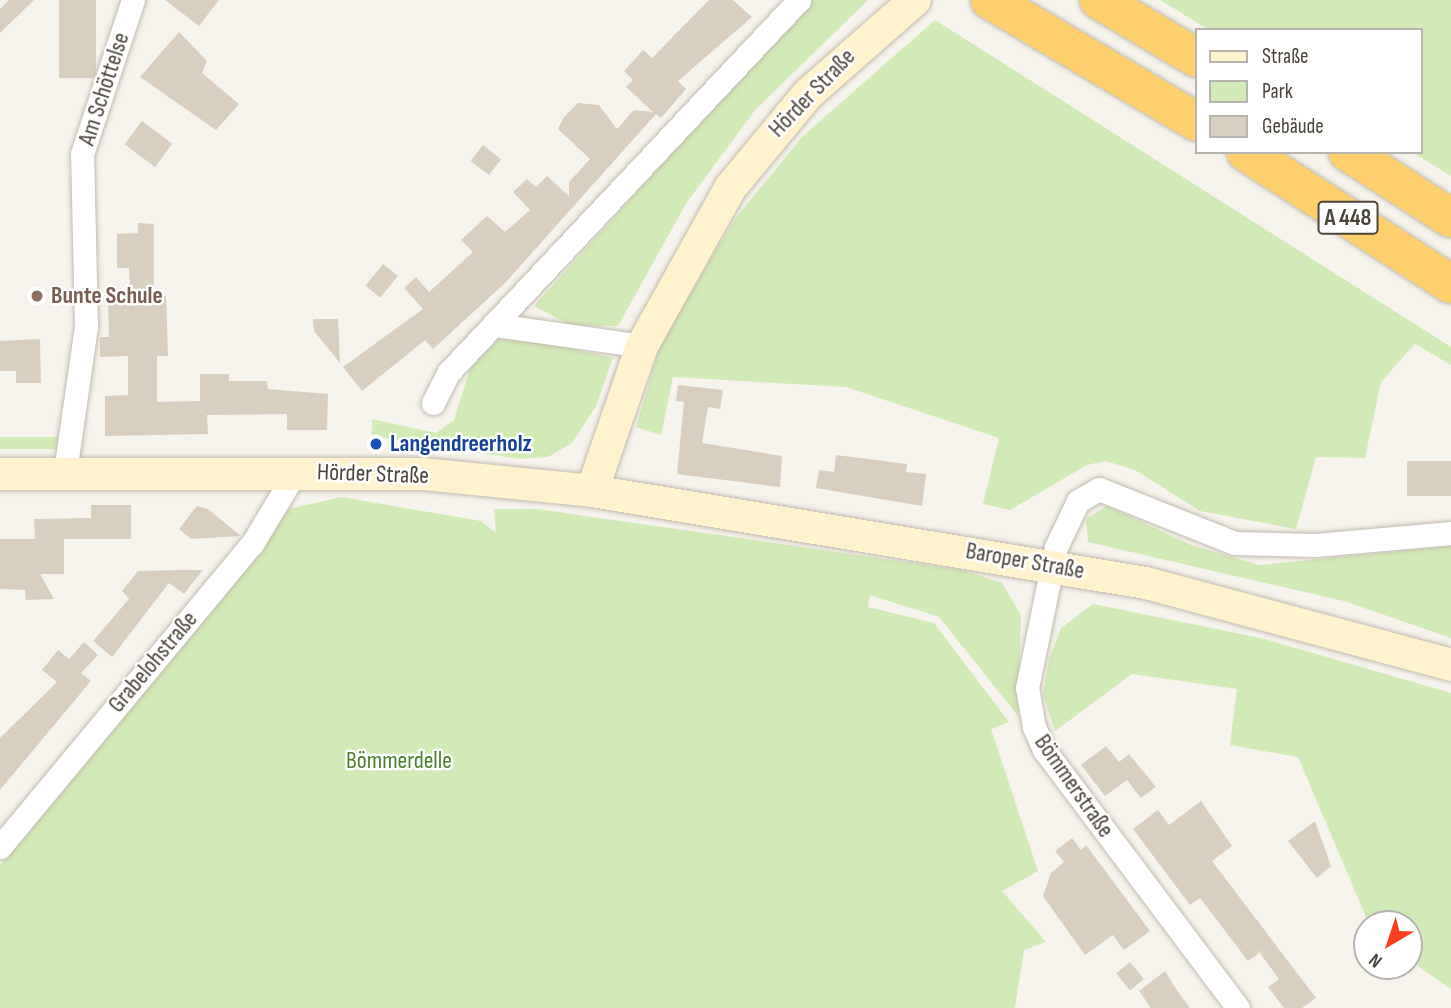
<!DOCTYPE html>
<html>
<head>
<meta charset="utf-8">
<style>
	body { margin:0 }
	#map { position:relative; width:1451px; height:1008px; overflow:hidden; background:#f6f3ec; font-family:"Sofia Sans Condensed",sans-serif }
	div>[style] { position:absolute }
	.green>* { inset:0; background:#d2eab5; transform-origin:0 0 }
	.building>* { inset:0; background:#d8cfc1; transform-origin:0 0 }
	.roads { filter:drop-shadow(0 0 2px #c2bbae) drop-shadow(0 0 2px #c2bbae) }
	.minor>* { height:23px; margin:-11.5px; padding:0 11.5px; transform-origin:11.5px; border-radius:11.5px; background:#fff }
	.secondary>* { height:32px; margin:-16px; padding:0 16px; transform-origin:16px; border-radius:16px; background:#fff3cd }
	.motorway>* { height:38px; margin:-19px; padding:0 19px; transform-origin:19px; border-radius:19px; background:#ffcf6e }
	.dots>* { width:19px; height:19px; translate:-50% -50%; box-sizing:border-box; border:4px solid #fff; border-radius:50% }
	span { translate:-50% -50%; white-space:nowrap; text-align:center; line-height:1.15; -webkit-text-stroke:5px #fff; paint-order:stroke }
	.shield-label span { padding:2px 5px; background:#fff; border:2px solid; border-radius:5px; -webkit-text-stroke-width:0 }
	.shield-label { font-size:23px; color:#4b4439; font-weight:700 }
	.street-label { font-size:24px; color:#4b4439 }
	.education-label { font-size:24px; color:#785e54; font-weight:700 }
	.left { translate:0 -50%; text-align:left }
	.transit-label { font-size:24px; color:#164399; font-weight:700 }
	.park-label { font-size:24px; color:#4a7f2a }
	.legend { position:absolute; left:1195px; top:28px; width:228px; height:126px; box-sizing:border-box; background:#fff; border:2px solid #b7b4b0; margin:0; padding:9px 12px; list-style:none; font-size:21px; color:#4b4439 }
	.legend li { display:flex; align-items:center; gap:14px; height:35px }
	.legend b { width:35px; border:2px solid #b7b4b0 }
	.north { position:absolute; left:1353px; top:910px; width:70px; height:70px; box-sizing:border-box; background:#fff; border:2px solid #b7b4b0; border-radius:50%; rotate:219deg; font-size:19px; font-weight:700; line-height:28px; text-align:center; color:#4b4439 }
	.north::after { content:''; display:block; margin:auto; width:24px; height:32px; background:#fc3f1d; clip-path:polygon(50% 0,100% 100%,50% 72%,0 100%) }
</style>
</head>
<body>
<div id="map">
	<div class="green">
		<i style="clip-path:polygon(810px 0,868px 0,756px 109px,687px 202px,618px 326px,570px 325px,534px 306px)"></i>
		<i style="clip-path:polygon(1160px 0,1451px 0,1451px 176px,1412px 152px,1421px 152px,1421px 30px,1209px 30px)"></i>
		<i style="clip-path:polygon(935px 20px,1451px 347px,1451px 365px,1415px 344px,1381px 382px,1365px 458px,1316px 457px,1296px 529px,1200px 511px,1135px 470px,1106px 461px,1087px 465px,1010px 510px,983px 504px,999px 438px,846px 387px,673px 377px,661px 435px,636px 427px,662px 339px,735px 219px,803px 136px)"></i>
		<i style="clip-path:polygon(498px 340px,538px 341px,613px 358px,596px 406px,572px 443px,548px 457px,519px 459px,372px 436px,372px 419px,436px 433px,454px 420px,471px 366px)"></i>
		<i style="left:0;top:437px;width:58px;height:12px"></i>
		<i style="clip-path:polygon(341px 497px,481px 521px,496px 533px,494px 509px,537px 509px,962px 570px,1002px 583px,1021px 615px,1018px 716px,939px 617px,870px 595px,868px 607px,934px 623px,1009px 722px,991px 729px,1038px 871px,1002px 891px,1046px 942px,1024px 950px,1015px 1008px,0 1008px,0 866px,22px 829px,289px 509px)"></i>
		<i style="clip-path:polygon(1107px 506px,1191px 545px,1259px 565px,1451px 546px,1451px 638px,1344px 601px,1088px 542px,1086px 519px)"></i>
		<i style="clip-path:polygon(1093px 604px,1261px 638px,1451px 693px,1451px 989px,1409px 960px,1409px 924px,1369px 924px,1298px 757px,1230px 745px,1237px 689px,1132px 674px,1055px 731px,1043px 694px,1049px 659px,1061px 628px)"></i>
	</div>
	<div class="building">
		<i style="clip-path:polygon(9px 0,34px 0,0 33px,0 9px)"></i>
		<i style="left:59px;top:0;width:37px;height:78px"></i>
		<i style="clip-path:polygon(165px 0,219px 0,199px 26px)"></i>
		<i style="clip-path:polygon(709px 0,733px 0,752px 17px,678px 81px,686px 89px,661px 118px,656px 114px,505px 283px,433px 349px,425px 340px,362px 391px,343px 367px,423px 309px,404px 288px,416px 277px,429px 292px,473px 252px,461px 240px,487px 216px,505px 232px,530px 210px,513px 192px,527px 179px,536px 187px,547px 176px,569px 196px,569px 182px,590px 159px,558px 129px,564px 117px,578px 103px,599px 105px,617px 129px,634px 110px,653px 112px,626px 87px,633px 80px,624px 71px,643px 50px,652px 58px)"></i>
		<i style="clip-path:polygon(179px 32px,207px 61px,202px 73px,239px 104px,216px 130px,140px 77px)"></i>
		<i style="left:142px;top:121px;width:38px;height:29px;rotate:37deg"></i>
		<i style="left:483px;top:145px;width:23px;height:20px;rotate:38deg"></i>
		<i style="clip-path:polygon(138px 223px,154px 224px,154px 296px,166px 296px,168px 356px,157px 356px,157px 402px,200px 401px,200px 374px,229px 374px,229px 381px,267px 381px,268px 389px,328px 394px,327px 430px,287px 430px,287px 414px,207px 415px,208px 434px,105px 436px,105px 396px,128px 395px,128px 356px,100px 357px,100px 337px,109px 337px,108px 301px,131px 301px,129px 268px,117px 268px,117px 234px,138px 233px)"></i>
		<i style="left:383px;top:264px;width:19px;height:28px;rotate:39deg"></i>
		<i style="clip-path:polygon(313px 319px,338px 319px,340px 363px,314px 331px)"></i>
		<i style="clip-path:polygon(40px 339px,41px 383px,16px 383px,16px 371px,0 371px,0 341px)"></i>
		<i style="clip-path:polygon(678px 385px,723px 390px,720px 409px,708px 407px,702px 443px,782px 456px,780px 487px,677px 474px,684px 402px,676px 401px)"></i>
		<i style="clip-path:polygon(836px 455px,907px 464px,906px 472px,926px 474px,922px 506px,816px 488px,819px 470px,834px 472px)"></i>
		<i style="left:1451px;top:461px;width:35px;height:44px;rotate:90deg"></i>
		<i style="clip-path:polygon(91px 505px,131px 505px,131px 539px,64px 539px,64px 574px,40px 574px,54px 599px,26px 600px,25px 590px,0 589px,0 539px,35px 539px,34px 519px,91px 518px)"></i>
		<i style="clip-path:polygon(197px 506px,208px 509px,241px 536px,191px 539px,179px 529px)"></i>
		<i style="clip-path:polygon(179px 570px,203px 570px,184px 594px,169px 583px,112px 657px,93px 641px,129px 599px,122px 591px,138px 571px)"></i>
		<i style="clip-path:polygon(84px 642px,98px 655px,81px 673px,91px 681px,0 790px,0 738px,57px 682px,42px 670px,58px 650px,69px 659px)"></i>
		<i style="clip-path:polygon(1106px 746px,1119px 762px,1129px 754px,1156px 787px,1141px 798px,1127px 780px,1105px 796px,1081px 765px)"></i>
		<i style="clip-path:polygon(1201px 801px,1232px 846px,1212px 861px,1316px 998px,1302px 1008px,1284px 1008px,1268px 987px,1279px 979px,1260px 953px,1266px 948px,1248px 961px,1200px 898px,1190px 905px,1133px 829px,1158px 810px,1169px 825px)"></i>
		<i style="clip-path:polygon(1315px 821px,1331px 866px,1317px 878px,1288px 841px)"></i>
		<i style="clip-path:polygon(1072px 838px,1081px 850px,1086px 845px,1150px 931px,1124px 950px,1113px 935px,1085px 955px,1043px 896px,1051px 873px,1064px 862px,1055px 851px)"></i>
		<i style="left:1130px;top:962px;width:22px;height:18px;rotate:51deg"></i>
		<i style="clip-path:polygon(1165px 971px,1174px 986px,1190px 1008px,1151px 1008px,1139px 991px)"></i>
	</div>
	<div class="roads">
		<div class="minor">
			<i style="left:495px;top:325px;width:148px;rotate:8.1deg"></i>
			<i style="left:433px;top:403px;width:35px;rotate:-63deg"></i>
			<i style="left:449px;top:372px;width:511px;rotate:-46.75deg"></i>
			<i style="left:65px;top:472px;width:148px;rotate:-81.8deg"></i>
			<i style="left:86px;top:326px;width:172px;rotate:-91.3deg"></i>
			<i style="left:82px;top:154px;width:162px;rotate:-71.7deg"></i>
			<i style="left:0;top:847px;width:394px;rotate:-50.3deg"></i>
			<i style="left:252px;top:544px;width:85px;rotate:-58.9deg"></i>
			<i style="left:1238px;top:1008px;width:323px;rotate:-126.9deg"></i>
			<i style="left:1044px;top:750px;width:25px;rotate:-113deg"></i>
			<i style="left:1034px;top:727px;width:40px;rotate:-100deg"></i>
			<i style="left:1027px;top:688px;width:144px;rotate:-78.4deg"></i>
			<i style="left:1056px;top:547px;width:51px;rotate:-64.4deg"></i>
			<i style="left:1078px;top:501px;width:24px;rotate:-30deg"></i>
			<i style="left:1099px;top:489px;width:146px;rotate:21.7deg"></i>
			<i style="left:1235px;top:543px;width:80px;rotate:1.4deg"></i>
			<i style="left:1315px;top:545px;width:137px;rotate:-5deg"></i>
		</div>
		<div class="secondary">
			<i style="left:0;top:474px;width:423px"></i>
			<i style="left:423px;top:474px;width:170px;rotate:5.7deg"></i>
			<i style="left:592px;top:491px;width:562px;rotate:9.43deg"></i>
			<i style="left:1146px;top:583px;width:316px;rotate:15deg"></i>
			<i style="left:592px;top:491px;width:153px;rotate:-71deg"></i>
			<i style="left:642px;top:346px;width:182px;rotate:-60.8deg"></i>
			<i style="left:731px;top:187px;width:121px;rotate:-50.4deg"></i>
			<i style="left:808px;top:94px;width:142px;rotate:-41.3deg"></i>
		</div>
		<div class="motorway">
			<i style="left:990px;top:0;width:240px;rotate:30.5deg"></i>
			<i style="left:1099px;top:0;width:114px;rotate:30.6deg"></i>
			<i style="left:1246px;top:152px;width:244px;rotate:32.8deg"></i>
			<i style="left:1348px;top:152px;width:122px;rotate:32.7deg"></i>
		</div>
	</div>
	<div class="dots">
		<i style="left:37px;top:296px;background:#8d6e63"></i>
		<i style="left:376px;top:444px;background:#1a4fb4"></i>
	</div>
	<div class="shield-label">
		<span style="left:1348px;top:218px">A 448</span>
	</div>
	<div class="street-label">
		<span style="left:104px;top:89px;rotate:-72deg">Am Schöttelse</span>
		<span style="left:812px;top:93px;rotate:-46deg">Hörder Straße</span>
		<span style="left:373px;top:474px;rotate:2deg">Hörder Straße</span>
		<span style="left:1025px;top:561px;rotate:10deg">Baroper Straße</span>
		<span style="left:153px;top:662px;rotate:-50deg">Grabelohstraße</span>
		<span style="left:1074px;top:786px;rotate:55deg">Bömmerstraße</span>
	</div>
	<div class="education-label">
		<span class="left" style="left:51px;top:296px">Bunte Schule</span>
	</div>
	<div class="transit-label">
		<span class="left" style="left:390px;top:444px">Langendreerholz</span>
	</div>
	<div class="park-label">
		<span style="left:399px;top:761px">Bömmerdelle</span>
	</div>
	<ul class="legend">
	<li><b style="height:9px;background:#fff3cd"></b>Straße</li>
	<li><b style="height:19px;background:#d2eab5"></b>Park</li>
	<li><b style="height:19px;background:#d8cfc1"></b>Gebäude</li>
	</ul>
	<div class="north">N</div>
</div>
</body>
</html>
